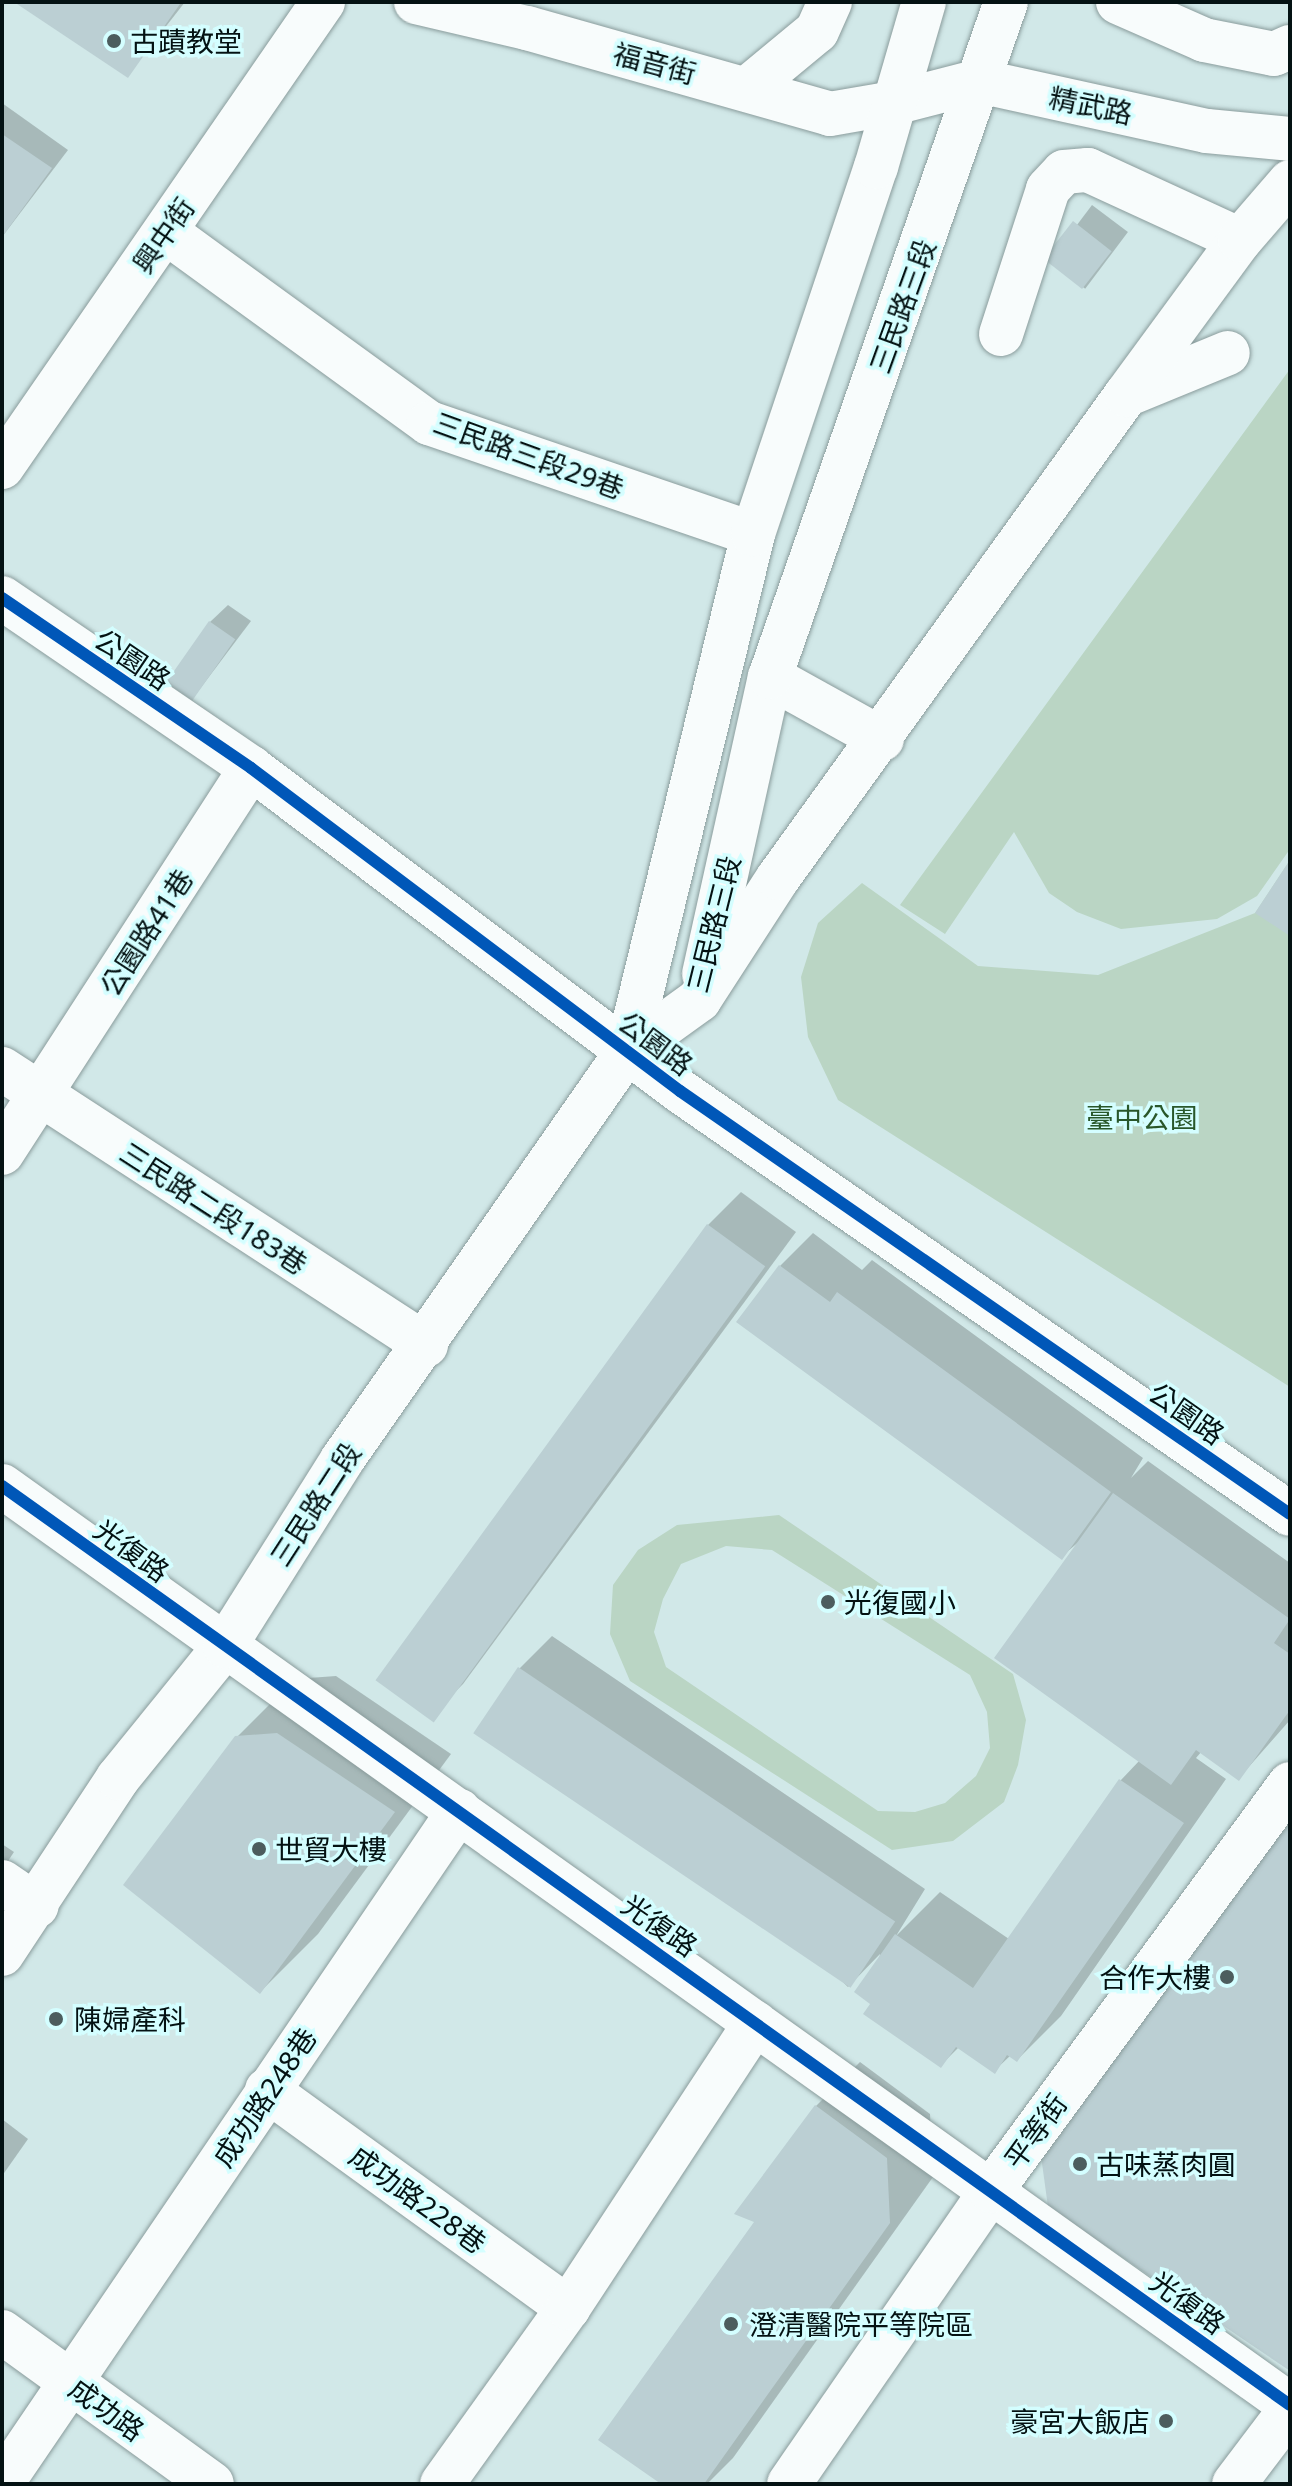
<!DOCTYPE html>
<html>
<head>
<meta charset="utf-8">
<style>
	body { margin:0 }
	#map { position:relative; width:1292px; height:2486px; overflow:hidden; background:#d1e8e8; font-family:"Noto Sans","Noto Sans TC",sans-serif }
	div>[style] { position:absolute }
	.green>* { inset:0; background:#bad5c4 }
	.shadow>* { inset:0; background:#0003; transform-origin:0 0 }
	.building>* { inset:0; background:#bbcfd3; transform-origin:0 0 }
	.roads { filter:drop-shadow(0 0 2px #8a9c9c) drop-shadow(0 0 2px #8a9c9c) }
	.minor>* { height:44px; margin:-22px; padding:0 22px; transform-origin:22px; border-radius:22px; background:#f8fcfc }
	.major>* { height:44px; margin:-22px; padding:0 22px; transform-origin:22px; border-radius:22px; background:#f8fcfc }
	.cycleway>* { height:12px; margin:-6px; padding:0 6px; transform-origin:6px; border-radius:6px; background:#0057b8 }
	.dots>* { width:22px; height:22px; translate:-50% -50%; box-sizing:border-box; border:4px solid #d4feff; border-radius:50% }
	span { translate:-50% -50%; white-space:nowrap; text-align:center; line-height:1.15; -webkit-text-stroke:7px #d4feff; paint-order:stroke }
	.poi-label { font-size:28px; color:#041213 }
	.left { translate:0 -50%; text-align:left }
	.right { translate:-100% -50%; text-align:right }
	.street-label { font-size:28px; color:#041213 }
	.park-label { font-size:28px; color:#29572a }
	.frame { position:absolute; inset:0; border:4px solid #041213; pointer-events:none }
</style>
</head>
<body>
<div id="map">
	<div class="green">
		<i style="clip-path:polygon(1290px 369px,1290px 849px,1257px 896px,1217px 919px,1121px 929px,1077px 912px,1049px 893px,1014px 832px,945px 934px,900px 905px)"></i>
		<i style="clip-path:polygon(1290px 860px,1290px 1387px,838px 1100px,808px 1037px,801px 977px,818px 923px,862px 883px,978px 966px,1098px 975px,1255px 913px)"></i>
		<i style="clip-path:polygon(evenodd,779px 1515px,1013px 1674px,1026px 1720px,1018px 1765px,1004px 1802px,953px 1841px,892px 1850px,630px 1681px,610px 1634px,613px 1585px,638px 1550px,677px 1525px,779px 1515px,726px 1546px,772px 1550px,970px 1675px,987px 1712px,990px 1748px,976px 1776px,945px 1803px,915px 1812px,878px 1811px,666px 1667px,654px 1632px,663px 1599px,681px 1564px,726px 1546px)"></i>
	</div>
	<div class="shadow">
		<i style="clip-path:polygon(18px 2px,185px 2px,128px 75px)"></i>
		<i style="clip-path:polygon(2px 103px,68px 150px,2px 237px)"></i>
		<i style="left:1092px;top:205px;width:45px;height:71px;rotate:37deg"></i>
		<i style="clip-path:polygon(228px 605px,251px 621px,193px 698px,210px 622px)"></i>
		<i style="clip-path:polygon(741px 1192px,796px 1232px,463px 1684px,430px 1717px,708px 1225px)"></i>
		<i style="clip-path:polygon(813px 1233px,862px 1270px,872px 1260px,1143px 1458px,1131px 1478px,1148px 1461px,1290px 1563px,1290px 1720px,1239px 1778px,1202px 1751px,1196px 1758px,1226px 1779px,1061px 2016px,1017px 2060px,1011px 2055px,994px 2071px,959px 2047px,941px 2065px,873px 2003px,880px 1954px,848px 1987px,519px 1669px,552px 1636px,925px 1889px,896px 1936px,940px 1892px,1009px 1939px,1121px 1780px,1140px 1760px,1081px 1540px,1061px 1557px,780px 1266px)"></i>
		<i style="clip-path:polygon(336px 1676px,451px 1754px,318px 1934px,260px 1992px,236px 1738px,295px 1679px)"></i>
		<i style="clip-path:polygon(2px 1844px,14px 1852px,2px 1870px)"></i>
		<i style="clip-path:polygon(860px 2062px,930px 2114px,933px 2177px,733px 2458px,707px 2484px,665px 2484px,816px 2106px)"></i>
		<i style="clip-path:polygon(2px 2119px,28px 2139px,2px 2176px)"></i>
	</div>
	<div class="building">
		<i style="clip-path:polygon(14px 2px,176px 2px,180px 4px,128px 78px)"></i>
		<i style="clip-path:polygon(2px 134px,52px 168px,2px 237px)"></i>
		<i style="left:1073px;top:221px;width:49px;height:48px;rotate:38deg"></i>
		<i style="left:209px;top:621px;width:32px;height:75px;rotate:35deg"></i>
		<i style="clip-path:polygon(1290px 860px,1290px 936px,1255px 913px)"></i>
		<i style="left:707px;top:1224px;width:72px;height:564px;rotate:36deg"></i>
		<i style="clip-path:polygon(779px 1265px,830px 1302px,837px 1292px,1111px 1492px,1062px 1560px,736px 1322px)"></i>
		<i style="clip-path:polygon(1113px 1493px,1290px 1619px,1274px 1643px,1290px 1654px,1290px 1710px,1239px 1781px,1196px 1750px,1171px 1785px,994px 1658px)"></i>
		<i style="left:518px;top:1667px;width:455px;height:80px;rotate:34deg"></i>
		<i style="clip-path:polygon(277px 1733px,395px 1812px,260px 1994px,123px 1885px,235px 1736px)"></i>
		<i style="clip-path:polygon(1119px 1779px,1184px 1823px,1017px 2062px,1007px 2055px,995px 2074px,956px 2047px,941px 2068px,863px 2014px,870px 2004px,854px 1992px,895px 1934px,973px 1988px)"></i>
		<i style="clip-path:polygon(1290px 1820px,1290px 2371px,1048px 2207px,1038px 2134px)"></i>
		<i style="clip-path:polygon(815px 2105px,887px 2158px,890px 2223px,704px 2484px,661px 2484px,598px 2440px,754px 2222px,734px 2214px)"></i>
	</div>
	<div class="roads">
		<div class="minor">
			<i style="left:416px;top:2px;width:114px;rotate:13.2deg"></i>
			<i style="left:527px;top:28px;width:315px;rotate:15.8deg"></i>
			<i style="left:830px;top:114px;width:65px;rotate:-9.8deg"></i>
			<i style="left:748px;top:88px;width:89px;rotate:-39.6deg"></i>
			<i style="left:817px;top:31px;width:32px;rotate:-66deg"></i>
			<i style="left:166px;top:232px;width:325px;rotate:36deg"></i>
			<i style="left:429px;top:423px;width:342px;rotate:18.9deg"></i>
			<i style="left:1001px;top:334px;width:152px;rotate:-72deg"></i>
			<i style="left:1048px;top:189px;width:23px;rotate:-47deg"></i>
			<i style="left:1064px;top:172px;width:24px;rotate:-5deg"></i>
			<i style="left:1088px;top:170px;width:167px;rotate:24.7deg"></i>
			<i style="left:1126px;top:395px;width:110px;rotate:-22.4deg"></i>
			<i style="left:2px;top:467px;width:565px;rotate:-55.38deg"></i>
			<i style="left:2px;top:598px;width:301px;rotate:34.3deg"></i>
			<i style="left:251px;top:768px;width:537px;rotate:36.98deg"></i>
			<i style="left:680px;top:1091px;width:742px;rotate:34.74deg"></i>
			<i style="left:770px;top:677px;width:128px;rotate:29deg"></i>
			<i style="left:2px;top:1069px;width:506px;rotate:33.06deg"></i>
			<i style="left:2px;top:1153px;width:459px;rotate:-57.1deg"></i>
			<i style="left:2px;top:1486px;width:1582px;rotate:35.51deg"></i>
			<i style="left:2px;top:1882px;width:42px;rotate:34.4deg"></i>
			<i style="left:267px;top:2090px;width:372px;rotate:35.9deg"></i>
			<i style="left:2px;top:2332px;width:259px;rotate:35.9deg"></i>
			<i style="left:2px;top:2483px;width:813px;rotate:-55.78deg"></i>
			<i style="left:442px;top:2484px;width:216px;rotate:-54.4deg"></i>
			<i style="left:568px;top:2308px;width:341px;rotate:-56.7deg"></i>
			<i style="left:789px;top:2484px;width:356px;rotate:-55.4deg"></i>
			<i style="left:991px;top:2191px;width:505px;rotate:-53.7deg"></i>
			<i style="left:1234px;top:2484px;width:93px;rotate:-52.9deg"></i>
		</div>
		<div class="major">
			<i style="left:1118px;top:2px;width:94px;rotate:23.8deg"></i>
			<i style="left:1204px;top:40px;width:71px;rotate:11.3deg"></i>
			<i style="left:1274px;top:54px;width:17px;rotate:-24deg"></i>
			<i style="left:894px;top:103px;width:88px;rotate:-14.5deg"></i>
			<i style="left:979px;top:81px;width:233px;rotate:12.4deg"></i>
			<i style="left:1207px;top:131px;width:83px;rotate:5.5deg"></i>
			<i style="left:704px;top:974px;width:304px;rotate:-77.5deg"></i>
			<i style="left:770px;top:677px;width:715px;rotate:-70.73deg"></i>
			<i style="left:627px;top:1052px;width:533px;rotate:-76.33deg"></i>
			<i style="left:753px;top:534px;width:387px;rotate:-71.5deg"></i>
			<i style="left:876px;top:167px;width:172px;rotate:-73.8deg"></i>
			<i style="left:2px;top:1954px;width:211px;rotate:-56.6deg"></i>
			<i style="left:118px;top:1778px;width:170px;rotate:-51deg"></i>
			<i style="left:225px;top:1646px;width:220px;rotate:-57.8deg"></i>
			<i style="left:342px;top:1460px;width:498px;rotate:-55.1deg"></i>
			<i style="left:627px;top:1052px;width:89px;rotate:-35.8deg"></i>
			<i style="left:699px;top:1000px;width:145px;rotate:-57.1deg"></i>
			<i style="left:778px;top:878px;width:595px;rotate:-54.23deg"></i>
			<i style="left:1126px;top:395px;width:192px;rotate:-53.7deg"></i>
			<i style="left:1240px;top:240px;width:77px;rotate:-49.2deg"></i>
		</div>
	</div>
	<div class="cycleway">
		<i style="left:2px;top:598px;width:301px;rotate:34.3deg"></i>
		<i style="left:251px;top:768px;width:537px;rotate:36.98deg"></i>
		<i style="left:680px;top:1091px;width:742px;rotate:34.74deg"></i>
		<i style="left:2px;top:1486px;width:1582px;rotate:35.51deg"></i>
	</div>
	<div class="dots">
		<i style="left:114px;top:41px;background:#4c5d5e"></i>
		<i style="left:828px;top:1602px;background:#4c5d5e"></i>
		<i style="left:259px;top:1849px;background:#4c5d5e"></i>
		<i style="left:1227px;top:1977px;background:#4c5d5e"></i>
		<i style="left:56px;top:2019px;background:#4c5d5e"></i>
		<i style="left:1080px;top:2164px;background:#4c5d5e"></i>
		<i style="left:731px;top:2324px;background:#4c5d5e"></i>
		<i style="left:1166px;top:2421px;background:#4c5d5e"></i>
	</div>
	<div class="poi-label">
		<span class="left" style="left:130px;top:41px">古蹟教堂</span>
		<span class="left" style="left:844px;top:1602px">光復國小</span>
		<span class="left" style="left:275px;top:1849px">世貿大樓</span>
		<span class="right" style="left:1211px;top:1977px">合作大樓</span>
		<span class="left" style="left:74px;top:2019px">陳婦產科</span>
		<span class="left" style="left:1096px;top:2164px">古味蒸肉圓</span>
		<span class="left" style="left:749px;top:2324px">澄清醫院平等院區</span>
		<span class="right" style="left:1150px;top:2421px">豪宮大飯店</span>
	</div>
	<div class="street-label">
		<span style="left:655px;top:63px;rotate:15deg">福音街</span>
		<span style="left:1091px;top:105px;rotate:12deg">精武路</span>
		<span style="left:163px;top:235px;rotate:-55deg">興中街</span>
		<span style="left:902px;top:306px;rotate:-70deg">三民路三段</span>
		<span style="left:529px;top:455px;rotate:20deg">三民路三段29巷</span>
		<span style="left:133px;top:659px;rotate:34deg">公園路</span>
		<span style="left:713px;top:924px;rotate:-76deg">三民路三段</span>
		<span style="left:146px;top:932px;rotate:-57deg">公園路41巷</span>
		<span style="left:656px;top:1043px;rotate:37deg">公園路</span>
		<span style="left:214px;top:1208px;rotate:33deg">三民路二段183巷</span>
		<span style="left:1187px;top:1413px;rotate:35deg">公園路</span>
		<span style="left:315px;top:1504px;rotate:-57deg">三民路二段</span>
		<span style="left:132px;top:1550px;rotate:36deg">光復路</span>
		<span style="left:660px;top:1925px;rotate:35deg">光復路</span>
		<span style="left:264px;top:2097px;rotate:-56deg">成功路248巷</span>
		<span style="left:1035px;top:2131px;rotate:-54deg">平等街</span>
		<span style="left:418px;top:2199px;rotate:36deg">成功路228巷</span>
		<span style="left:1188px;top:2302px;rotate:36deg">光復路</span>
		<span style="left:107px;top:2409px;rotate:36deg">成功路</span>
	</div>
	<div class="park-label">
		<span style="left:1142px;top:1117px">臺中公園</span>
	</div>
	<div class="frame"></div>
</div>
</body>
</html>
